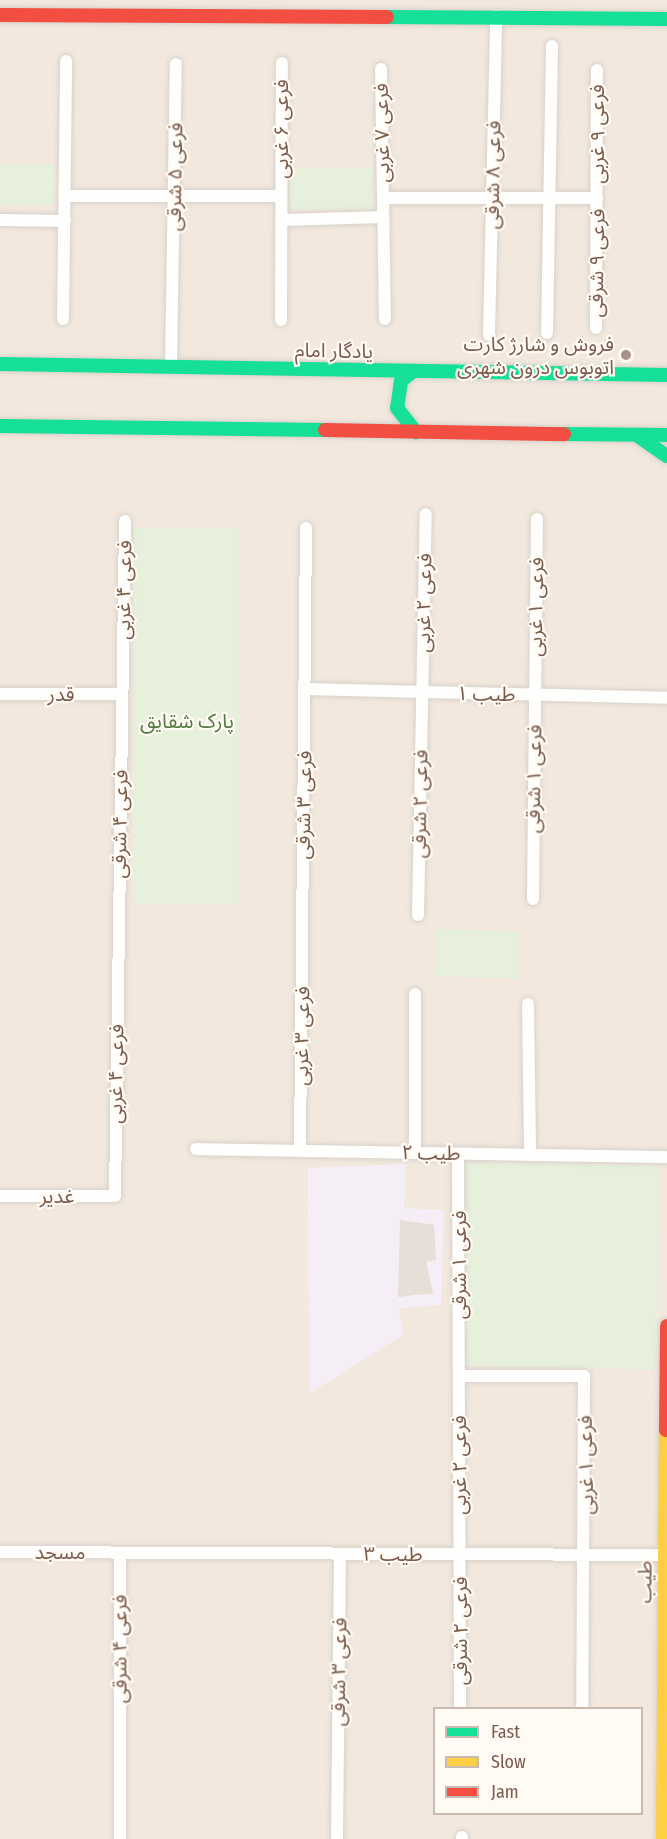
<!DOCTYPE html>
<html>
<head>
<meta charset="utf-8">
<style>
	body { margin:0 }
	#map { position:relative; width:667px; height:1839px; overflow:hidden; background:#f9f5f0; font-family:"Fira Sans Condensed","Noto Sans Arabic",sans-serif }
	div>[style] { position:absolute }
	.residential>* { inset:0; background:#f2e8de }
	.education>* { inset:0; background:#f6eef6 }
	.green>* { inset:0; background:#e7f0db; transform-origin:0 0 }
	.building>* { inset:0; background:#e6ded7 }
	.roads { filter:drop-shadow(0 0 2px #d7d1cb) drop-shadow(0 0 2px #d7d1cb) }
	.street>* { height:12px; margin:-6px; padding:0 6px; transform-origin:6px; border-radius:6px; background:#fefefd }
	.fast>* { height:14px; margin:-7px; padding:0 7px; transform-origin:7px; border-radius:7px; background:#16e098 }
	.slow>* { height:14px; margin:-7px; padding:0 7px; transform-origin:7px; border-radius:7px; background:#ffcf43 }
	.jam>* { height:14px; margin:-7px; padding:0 7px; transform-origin:7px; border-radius:7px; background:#f24e42 }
	.dots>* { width:16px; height:16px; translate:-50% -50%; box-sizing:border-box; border:3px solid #fffaf3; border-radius:50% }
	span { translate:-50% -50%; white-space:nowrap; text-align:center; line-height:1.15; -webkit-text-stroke:4.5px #fffaf3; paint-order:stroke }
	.street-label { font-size:20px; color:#7a5c4d }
	.poi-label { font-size:20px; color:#7a5c4d }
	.right { translate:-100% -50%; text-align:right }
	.park-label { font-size:20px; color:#537a41 }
	.legend { position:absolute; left:433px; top:1707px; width:210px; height:108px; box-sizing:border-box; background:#fffaf3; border:2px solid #cabbb1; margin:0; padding:8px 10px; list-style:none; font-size:18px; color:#7a5c4d }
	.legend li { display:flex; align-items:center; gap:12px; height:30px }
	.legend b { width:30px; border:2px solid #cabbb1 }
</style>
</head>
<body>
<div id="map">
	<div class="residential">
		<i style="clip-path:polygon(evenodd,0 0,667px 0,667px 1839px,0 1839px,0 0,434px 1708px,642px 1708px,642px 1814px,434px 1814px,434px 1708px)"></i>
	</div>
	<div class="education">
		<i style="clip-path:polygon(evenodd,406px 1164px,404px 1208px,444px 1210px,441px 1305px,399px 1308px,403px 1335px,309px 1394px,308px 1168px,406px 1164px,401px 1220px,434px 1225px,436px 1260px,426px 1262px,433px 1293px,398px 1297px,401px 1220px)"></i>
	</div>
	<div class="green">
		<i style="left:0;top:164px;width:53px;height:41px"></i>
		<i style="left:290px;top:168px;width:83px;height:41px"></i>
		<i style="left:239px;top:528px;width:376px;height:105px;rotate:90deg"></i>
		<i style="left:436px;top:929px;width:83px;height:47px;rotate:2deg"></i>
		<i style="left:466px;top:1162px;width:194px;height:204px;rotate:1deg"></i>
	</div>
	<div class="building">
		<i style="clip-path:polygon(400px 1220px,434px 1225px,436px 1260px,426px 1262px,433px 1293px,398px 1297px)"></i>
	</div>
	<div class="roads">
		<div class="street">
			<i style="left:381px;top:69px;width:250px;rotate:89.1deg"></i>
			<i style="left:65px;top:196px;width:216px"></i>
			<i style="left:384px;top:198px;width:213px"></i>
			<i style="left:0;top:220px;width:65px;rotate:0.9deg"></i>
			<i style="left:282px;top:220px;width:101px;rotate:-1.7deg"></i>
			<i style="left:63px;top:319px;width:258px;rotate:-89.3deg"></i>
			<i style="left:281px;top:320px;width:257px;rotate:-89.8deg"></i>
			<i style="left:596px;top:328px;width:258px;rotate:-89.8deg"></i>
			<i style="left:547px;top:333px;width:287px;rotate:-89deg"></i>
			<i style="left:489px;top:335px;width:319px;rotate:-88.7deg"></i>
			<i style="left:171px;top:367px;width:303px;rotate:-89.1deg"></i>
			<i style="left:306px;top:689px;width:361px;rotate:1.4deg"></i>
			<i style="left:0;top:694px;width:122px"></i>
			<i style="left:533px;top:899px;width:380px;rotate:-89.4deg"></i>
			<i style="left:418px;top:915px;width:401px;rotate:-88.9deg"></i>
			<i style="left:528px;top:1004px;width:151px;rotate:89.2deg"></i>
			<i style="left:196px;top:1149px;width:471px;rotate:1deg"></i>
			<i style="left:300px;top:1151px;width:623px;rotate:-89.45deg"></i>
			<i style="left:415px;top:1153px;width:159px;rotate:-90deg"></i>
			<i style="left:458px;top:1154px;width:554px;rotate:89.79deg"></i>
			<i style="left:0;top:1196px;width:115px"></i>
			<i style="left:115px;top:1196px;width:675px;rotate:-89.15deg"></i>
			<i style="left:459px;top:1376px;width:125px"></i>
			<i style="left:584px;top:1376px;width:332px;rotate:90.3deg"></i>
			<i style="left:0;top:1552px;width:665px;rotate:0.26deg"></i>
			<i style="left:120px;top:1839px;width:286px;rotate:-90deg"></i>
			<i style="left:337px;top:1839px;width:285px;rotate:-89.4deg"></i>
			<i style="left:462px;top:1839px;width:2px;rotate:-90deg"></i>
		</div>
		<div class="fast">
			<i style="left:387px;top:17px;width:280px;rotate:0.4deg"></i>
			<i style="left:0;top:364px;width:667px;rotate:0.94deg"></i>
			<i style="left:412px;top:372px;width:14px;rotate:141deg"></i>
			<i style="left:401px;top:381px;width:27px;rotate:98deg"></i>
			<i style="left:397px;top:408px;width:31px;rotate:52deg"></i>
			<i style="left:0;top:426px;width:325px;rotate:0.7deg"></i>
			<i style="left:564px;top:434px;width:103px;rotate:0.6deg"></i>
			<i style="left:638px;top:436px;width:35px;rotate:35deg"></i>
		</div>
		<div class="slow">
			<i style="left:663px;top:1839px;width:409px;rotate:-89.6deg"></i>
		</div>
		<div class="jam">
			<i style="left:0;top:15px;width:387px;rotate:0.3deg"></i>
			<i style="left:325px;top:430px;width:239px;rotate:1deg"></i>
			<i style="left:666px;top:1430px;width:104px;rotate:-89.4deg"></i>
		</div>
	</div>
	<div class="dots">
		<i style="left:626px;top:355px;background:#a69286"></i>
	</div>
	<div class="street-label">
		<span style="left:281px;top:129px;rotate:-90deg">فرعی ۶ غربی</span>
		<span style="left:382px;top:133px;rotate:-91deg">فرعی ۷ غربی</span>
		<span style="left:597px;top:134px;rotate:-90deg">فرعی ۹ غربی</span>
		<span style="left:493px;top:175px;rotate:-89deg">فرعی ۸ شرقی</span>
		<span style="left:175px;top:177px;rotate:-89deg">فرعی ۵ شرقی</span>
		<span style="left:597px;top:263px;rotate:-89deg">فرعی ۹ شرقی</span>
		<span style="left:334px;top:351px;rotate:1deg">یادگار امام</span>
		<span style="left:124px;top:590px;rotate:-89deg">فرعی ۴ غربی</span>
		<span style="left:424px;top:603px;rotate:-89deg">فرعی ۲ غربی</span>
		<span style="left:536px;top:607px;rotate:-89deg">فرعی ۱ غربی</span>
		<span style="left:61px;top:694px">قدر</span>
		<span style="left:486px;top:694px;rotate:1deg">طیب ۱</span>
		<span style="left:534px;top:779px;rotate:-89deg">فرعی ۱ شرقی</span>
		<span style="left:420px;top:804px;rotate:-89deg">فرعی ۲ شرقی</span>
		<span style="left:304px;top:805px;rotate:-89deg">فرعی ۳ شرقی</span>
		<span style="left:120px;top:824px;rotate:-89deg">فرعی ۴ شرقی</span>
		<span style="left:302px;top:1036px;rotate:-89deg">فرعی ۳ غربی</span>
		<span style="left:116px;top:1074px;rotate:-89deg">فرعی ۴ غربی</span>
		<span style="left:431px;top:1153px;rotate:1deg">طیب ۲</span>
		<span style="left:57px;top:1196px">غدیر</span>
		<span style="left:459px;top:1265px;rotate:-90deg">فرعی ۱ شرقی</span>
		<span style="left:459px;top:1465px;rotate:-90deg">فرعی ۲ غربی</span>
		<span style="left:586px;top:1465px;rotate:-91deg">فرعی ۱ غربی</span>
		<span style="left:60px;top:1552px">مسجد</span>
		<span style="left:393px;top:1554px">طیب ۳</span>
		<span style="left:645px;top:1582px;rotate:-90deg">طیب</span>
		<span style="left:460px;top:1631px;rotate:-90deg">فرعی ۲ شرقی</span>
		<span style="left:120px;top:1649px;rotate:-90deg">فرعی ۴ شرقی</span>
		<span style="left:339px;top:1672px;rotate:-89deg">فرعی ۳ شرقی</span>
	</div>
	<div class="poi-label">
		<span class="right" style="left:614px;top:356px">فروش و شارژ کارت<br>اتوبوس درون شهری</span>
	</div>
	<div class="park-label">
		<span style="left:187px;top:721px">پارک شقایق</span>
	</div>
	<ul class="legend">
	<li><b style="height:8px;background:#16e098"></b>Fast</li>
	<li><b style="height:8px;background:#ffcf43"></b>Slow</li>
	<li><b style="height:8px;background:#f24e42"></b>Jam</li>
	</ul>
</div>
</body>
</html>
